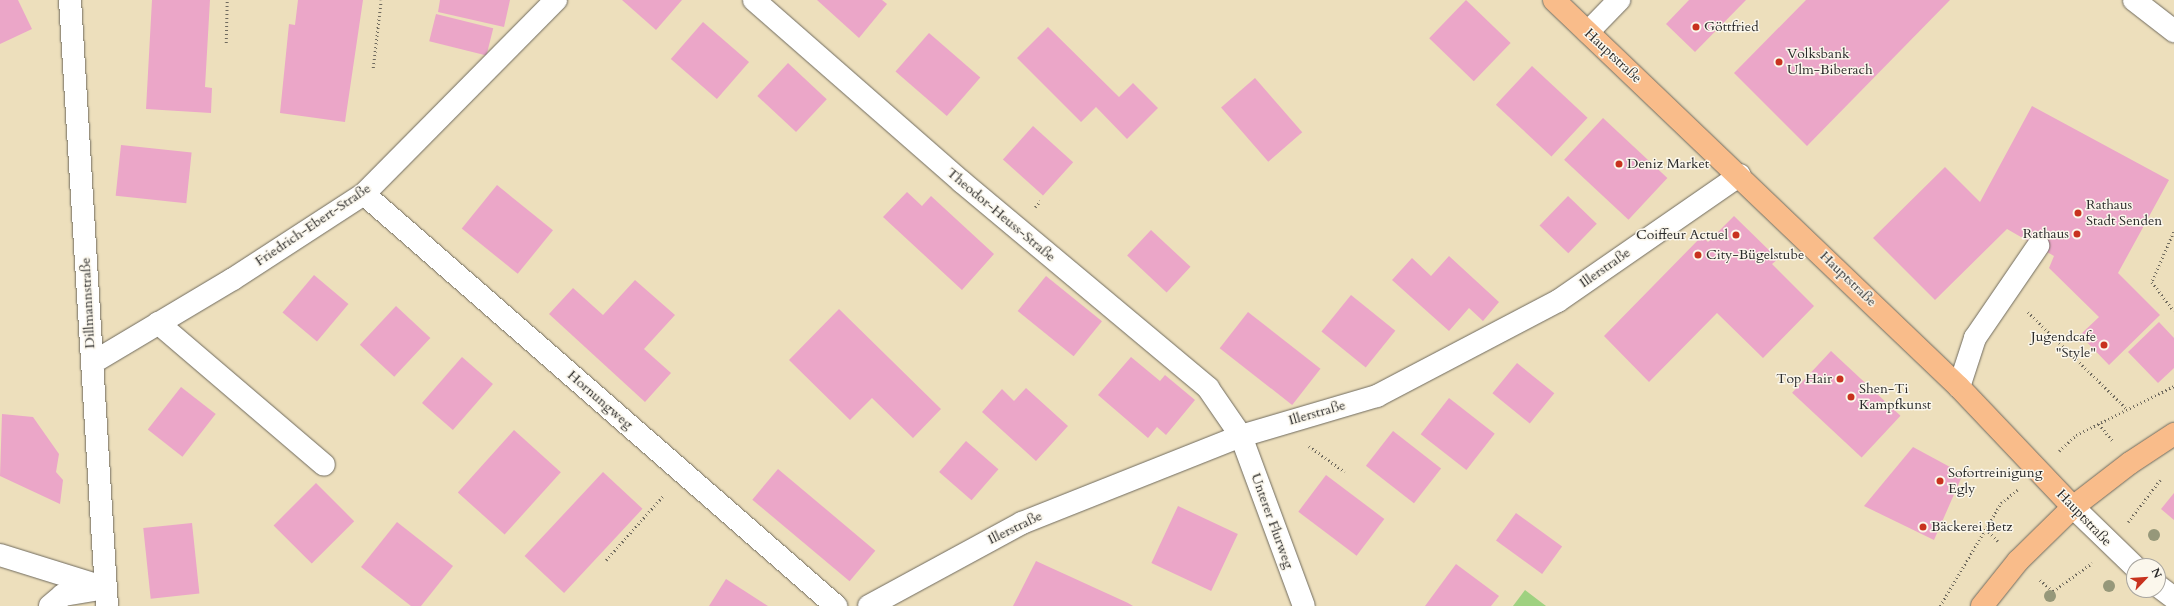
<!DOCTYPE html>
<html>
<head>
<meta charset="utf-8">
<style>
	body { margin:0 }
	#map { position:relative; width:2174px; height:606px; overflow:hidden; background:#eddfbc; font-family:Cardo,serif }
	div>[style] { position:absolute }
	.green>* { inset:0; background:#9fd180 }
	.building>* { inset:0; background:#eba6c8; transform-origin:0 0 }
	.path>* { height:2.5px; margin-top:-1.25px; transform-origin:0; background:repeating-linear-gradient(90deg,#6f6a5e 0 1px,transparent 0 4px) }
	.roads { filter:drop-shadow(0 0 1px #6f6a5e) drop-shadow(0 0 1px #6f6a5e) }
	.minor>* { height:22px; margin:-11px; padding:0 11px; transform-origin:11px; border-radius:11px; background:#fff }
	.major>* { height:22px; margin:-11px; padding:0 11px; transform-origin:11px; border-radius:11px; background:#f9bc8a }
	.trees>* { width:12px; height:12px; margin:-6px; border-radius:50%; background:#96987a }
	.dots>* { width:11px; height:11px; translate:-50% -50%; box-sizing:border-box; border:2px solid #fbf7ec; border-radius:50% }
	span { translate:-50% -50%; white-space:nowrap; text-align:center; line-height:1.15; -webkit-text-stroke:3px #fbf7ec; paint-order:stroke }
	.poi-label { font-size:14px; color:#2b2b2b }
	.left { translate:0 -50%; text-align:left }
	.right { translate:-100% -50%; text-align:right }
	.street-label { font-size:14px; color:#2b2b2b }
	.north { position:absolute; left:2126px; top:558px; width:40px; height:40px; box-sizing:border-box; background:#fbf7ec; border:1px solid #a8a59f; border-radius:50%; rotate:65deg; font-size:11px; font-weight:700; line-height:16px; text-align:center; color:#2b2b2b }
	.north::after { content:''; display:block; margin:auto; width:14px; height:18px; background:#c8321e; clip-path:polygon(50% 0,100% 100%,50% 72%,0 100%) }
</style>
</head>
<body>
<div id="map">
	<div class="green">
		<i style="clip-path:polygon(1525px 590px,1546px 606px,1513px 606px)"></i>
	</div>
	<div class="building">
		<i style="clip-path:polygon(0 0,18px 0,32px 29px,0 44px)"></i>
		<i style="clip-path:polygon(152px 0,210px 0,205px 87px,212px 88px,211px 113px,146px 109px)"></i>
		<i style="clip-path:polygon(298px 0,363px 0,345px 122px,280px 113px,289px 24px,295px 25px)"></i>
		<i style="clip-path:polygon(440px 0,510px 0,504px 27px,438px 12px)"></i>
		<i style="clip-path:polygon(622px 0,682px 0,656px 30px)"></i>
		<i style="clip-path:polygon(817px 0,882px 0,887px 4px,859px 38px)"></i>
		<i style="left:1466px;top:0;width:62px;height:53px;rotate:44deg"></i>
		<i style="clip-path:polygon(1689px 0,1746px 0,1695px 52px,1666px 24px)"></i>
		<i style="clip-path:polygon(1806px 0,1950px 0,1807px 146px,1734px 73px)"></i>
		<i style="left:436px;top:14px;width:59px;height:28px;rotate:14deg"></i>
		<i style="left:703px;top:22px;width:61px;height:49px;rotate:41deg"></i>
		<i style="clip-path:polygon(1048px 27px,1119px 97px,1133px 83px,1158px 108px,1127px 139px,1096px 107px,1081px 122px,1017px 58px)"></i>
		<i style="left:929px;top:33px;width:68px;height:51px;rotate:41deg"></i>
		<i style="left:788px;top:63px;width:53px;height:45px;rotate:43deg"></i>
		<i style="left:1532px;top:66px;width:76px;height:53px;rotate:43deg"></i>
		<i style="left:1255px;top:78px;width:72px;height:45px;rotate:49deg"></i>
		<i style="clip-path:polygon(2032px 106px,2169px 180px,2118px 273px,2160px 315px,2109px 365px,2080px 335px,2099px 317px,2049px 268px,2054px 256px,2007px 229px,1935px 300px,1873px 238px,1945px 167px,1980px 202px)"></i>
		<i style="left:1603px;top:118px;width:88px;height:57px;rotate:43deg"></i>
		<i style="left:1033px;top:126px;width:54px;height:45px;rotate:42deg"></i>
		<i style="left:121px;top:145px;width:71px;height:51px;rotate:6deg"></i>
		<i style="left:497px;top:185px;width:72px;height:56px;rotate:39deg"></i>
		<i style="clip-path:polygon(907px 192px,922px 206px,931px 196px,994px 254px,962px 290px,883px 217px)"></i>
		<i style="left:1568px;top:196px;width:40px;height:41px;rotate:44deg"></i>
		<i style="clip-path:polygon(1734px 216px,1778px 259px,1772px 264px,1814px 306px,1763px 358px,1717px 313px,1649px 382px,1604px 336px,1702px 236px,1708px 242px)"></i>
		<i style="left:1151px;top:230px;width:54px;height:35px;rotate:43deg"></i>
		<i style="clip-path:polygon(1449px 256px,1499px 302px,1483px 321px,1469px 308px,1449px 331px,1392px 280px,1412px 258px,1431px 276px)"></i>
		<i style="left:314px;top:275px;width:45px;height:49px;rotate:40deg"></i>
		<i style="left:1046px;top:276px;width:72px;height:45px;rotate:39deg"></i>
		<i style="clip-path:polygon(635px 280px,675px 315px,644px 349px,671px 373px,645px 402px,549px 314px,573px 288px,603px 315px)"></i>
		<i style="left:1351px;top:295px;width:57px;height:47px;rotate:39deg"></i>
		<i style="left:396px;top:306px;width:47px;height:53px;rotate:43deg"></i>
		<i style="clip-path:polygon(839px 309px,941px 409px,913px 438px,872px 398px,850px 420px,789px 360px)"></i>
		<i style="left:1248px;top:312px;width:92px;height:46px;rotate:38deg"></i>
		<i style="clip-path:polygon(2159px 322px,2174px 338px,2174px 368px,2158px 383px,2128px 352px)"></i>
		<i style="left:1831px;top:351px;width:95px;height:57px;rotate:43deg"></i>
		<i style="left:462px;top:357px;width:41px;height:61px;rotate:41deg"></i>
		<i style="clip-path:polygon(1131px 357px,1160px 381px,1165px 375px,1195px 400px,1166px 435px,1157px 427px,1148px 438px,1098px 395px)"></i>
		<i style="left:1517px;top:363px;width:48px;height:39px;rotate:39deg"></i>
		<i style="left:181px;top:387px;width:44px;height:54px;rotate:38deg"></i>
		<i style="clip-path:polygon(1026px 388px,1068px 426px,1036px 461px,982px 412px,1002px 389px,1014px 401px)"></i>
		<i style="left:1449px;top:398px;width:58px;height:46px;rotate:38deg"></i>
		<i style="clip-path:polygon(2px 414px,33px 417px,59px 454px,56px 472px,63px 480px,60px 504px,0 476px)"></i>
		<i style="left:514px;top:430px;width:63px;height:84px;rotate:42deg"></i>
		<i style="left:1393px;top:431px;width:61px;height:44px;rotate:38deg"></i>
		<i style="left:966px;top:441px;width:43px;height:41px;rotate:41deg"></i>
		<i style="clip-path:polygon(1913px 447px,1963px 474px,1934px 540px,1864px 506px)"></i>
		<i style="left:778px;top:469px;width:127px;height:40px;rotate:40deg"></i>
		<i style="left:603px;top:472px;width:54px;height:115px;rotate:43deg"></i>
		<i style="left:1326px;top:475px;width:73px;height:46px;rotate:37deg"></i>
		<i style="left:316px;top:483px;width:54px;height:60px;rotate:45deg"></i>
		<i style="clip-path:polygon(2174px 493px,2174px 520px,2161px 509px)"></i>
		<i style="left:1178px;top:506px;width:66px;height:63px;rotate:25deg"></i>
		<i style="left:1516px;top:513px;width:57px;height:34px;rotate:36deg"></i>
		<i style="clip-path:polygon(397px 522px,453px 566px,421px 606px,411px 606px,361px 567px)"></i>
		<i style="left:192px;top:523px;width:71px;height:49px;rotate:84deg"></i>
		<i style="clip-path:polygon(1036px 561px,1128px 603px,1133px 606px,1013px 606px)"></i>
		<i style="clip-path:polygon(1456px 564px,1499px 596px,1491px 606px,1425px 606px)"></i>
		<i style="clip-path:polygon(726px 579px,768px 606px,709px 606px)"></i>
	</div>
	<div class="path">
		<i style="left:226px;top:43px;width:43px;rotate:-88.7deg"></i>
		<i style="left:373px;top:68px;width:68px;rotate:-83.3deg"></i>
		<i style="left:1035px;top:207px;width:8px;rotate:-50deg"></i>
		<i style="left:2174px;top:232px;width:55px;rotate:113.7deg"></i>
		<i style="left:2152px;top:282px;width:36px;rotate:53deg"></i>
		<i style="left:2028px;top:312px;width:139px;rotate:44.4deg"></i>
		<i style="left:2099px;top:424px;width:22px;rotate:51deg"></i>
		<i style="left:1309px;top:446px;width:44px;rotate:35.8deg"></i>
		<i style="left:2059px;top:451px;width:23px;rotate:-43deg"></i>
		<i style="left:2076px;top:435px;width:110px;rotate:-26.6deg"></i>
		<i style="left:2128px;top:522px;width:53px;rotate:-52.7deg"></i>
		<i style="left:1986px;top:529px;width:17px;rotate:45deg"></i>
		<i style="left:606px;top:560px;width:87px;rotate:-48.3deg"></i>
		<i style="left:2040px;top:580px;width:17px;rotate:40deg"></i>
		<i style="left:2053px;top:591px;width:48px;rotate:-35.7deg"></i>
		<i style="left:1940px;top:606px;width:120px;rotate:-59.4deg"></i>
		<i style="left:2001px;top:503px;width:21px;rotate:-39deg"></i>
	</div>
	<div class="roads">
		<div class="minor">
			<i style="left:70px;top:0;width:607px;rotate:86.51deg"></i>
			<i style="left:754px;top:0;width:276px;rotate:41.2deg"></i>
			<i style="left:962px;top:182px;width:321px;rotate:39.9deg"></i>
			<i style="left:1208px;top:388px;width:58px;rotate:55.5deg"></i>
			<i style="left:1241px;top:436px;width:181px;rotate:69.7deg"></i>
			<i style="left:2134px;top:0;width:51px;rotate:37.8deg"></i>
			<i style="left:1588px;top:32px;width:45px;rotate:-45.9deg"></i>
			<i style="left:364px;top:194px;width:627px;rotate:41.12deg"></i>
			<i style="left:158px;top:323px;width:218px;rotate:40.5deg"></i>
			<i style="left:92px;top:363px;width:164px;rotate:-30.8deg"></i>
			<i style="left:233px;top:279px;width:156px;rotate:-33deg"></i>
			<i style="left:364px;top:194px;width:273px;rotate:-45.3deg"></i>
			<i style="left:1959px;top:387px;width:52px;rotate:-71.9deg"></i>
			<i style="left:1975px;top:338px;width:112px;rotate:-55.6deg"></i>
			<i style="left:2073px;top:507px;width:85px;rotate:44deg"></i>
			<i style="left:0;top:555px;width:111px;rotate:17.3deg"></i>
			<i style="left:106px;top:588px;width:44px;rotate:170.8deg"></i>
			<i style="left:63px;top:595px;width:17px;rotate:140deg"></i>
			<i style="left:2158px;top:586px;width:20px;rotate:37deg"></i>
			<i style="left:869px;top:606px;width:174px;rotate:-28.5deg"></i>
			<i style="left:1022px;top:523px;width:236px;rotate:-21.7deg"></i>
			<i style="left:1241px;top:436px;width:142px;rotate:-16.4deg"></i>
			<i style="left:1377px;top:396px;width:204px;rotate:-27.7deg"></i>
			<i style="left:1558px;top:301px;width:221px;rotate:-34.7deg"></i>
		</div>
		<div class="major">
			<i style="left:1554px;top:0;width:560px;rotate:43.7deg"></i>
			<i style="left:1959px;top:387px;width:166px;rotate:46.5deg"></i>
			<i style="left:1982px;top:606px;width:58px;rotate:-51.3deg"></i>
			<i style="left:2018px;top:561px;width:77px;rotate:-44.5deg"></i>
			<i style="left:2073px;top:507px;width:72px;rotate:-37.7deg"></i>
			<i style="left:2130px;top:463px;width:53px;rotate:-33.4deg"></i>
		</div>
	</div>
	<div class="trees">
		<i style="left:2154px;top:535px"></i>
		<i style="left:2109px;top:586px"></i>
		<i style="left:2050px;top:596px"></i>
	</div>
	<div class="dots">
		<i style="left:1696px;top:27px;background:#c8321e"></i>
		<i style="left:1779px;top:62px;background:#c8321e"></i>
		<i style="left:1619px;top:164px;background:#c8321e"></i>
		<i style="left:2078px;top:213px;background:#c8321e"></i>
		<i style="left:2077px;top:234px;background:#c8321e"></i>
		<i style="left:1736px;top:235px;background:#c8321e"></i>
		<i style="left:1698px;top:255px;background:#c8321e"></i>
		<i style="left:2104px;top:345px;background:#c8321e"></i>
		<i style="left:1840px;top:379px;background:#c8321e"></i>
		<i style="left:1851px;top:397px;background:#c8321e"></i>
		<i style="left:1940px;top:481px;background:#c8321e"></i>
		<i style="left:1923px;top:527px;background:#c8321e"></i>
	</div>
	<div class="poi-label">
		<span class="left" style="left:1704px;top:27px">Göttfried</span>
		<span class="left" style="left:1787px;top:62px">Volksbank<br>Ulm-Biberach</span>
		<span class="left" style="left:1627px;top:164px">Deniz Market</span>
		<span class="left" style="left:2086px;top:213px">Rathaus<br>Stadt Senden</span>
		<span class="right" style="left:2069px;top:234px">Rathaus</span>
		<span class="right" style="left:1728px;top:235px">Coiffeur Actuel</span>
		<span class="left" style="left:1706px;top:255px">City-Bügelstube</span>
		<span class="right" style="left:2096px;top:345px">Jugendcafe<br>"Style"</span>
		<span class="right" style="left:1832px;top:379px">Top Hair</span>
		<span class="left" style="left:1859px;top:397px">Shen-Ti<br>Kampfkunst</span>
		<span class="left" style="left:1948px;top:481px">Sofortreinigung<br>Egly</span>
		<span class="left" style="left:1931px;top:527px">Bäckerei Betz</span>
	</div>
	<div class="street-label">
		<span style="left:1613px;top:56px;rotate:43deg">Hauptstraße</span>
		<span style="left:1001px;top:215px;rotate:40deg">Theodor-Heuss-Straße</span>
		<span style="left:313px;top:225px;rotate:-34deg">Friedrich-Ebert-Straße</span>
		<span style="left:1605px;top:268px;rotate:-35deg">Illerstraße</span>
		<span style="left:1848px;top:279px;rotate:44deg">Hauptstraße</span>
		<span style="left:88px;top:303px;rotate:-93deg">Dillmannstraße</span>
		<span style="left:600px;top:400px;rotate:41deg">Hornungweg</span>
		<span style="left:1317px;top:413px;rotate:-16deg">Illerstraße</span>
		<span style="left:2084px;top:518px;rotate:46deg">Hauptstraße</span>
		<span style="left:1272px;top:521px;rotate:70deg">Unterer Flurweg</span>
		<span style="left:1015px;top:528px;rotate:-26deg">Illerstraße</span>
	</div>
	<div class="north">N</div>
</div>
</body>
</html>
